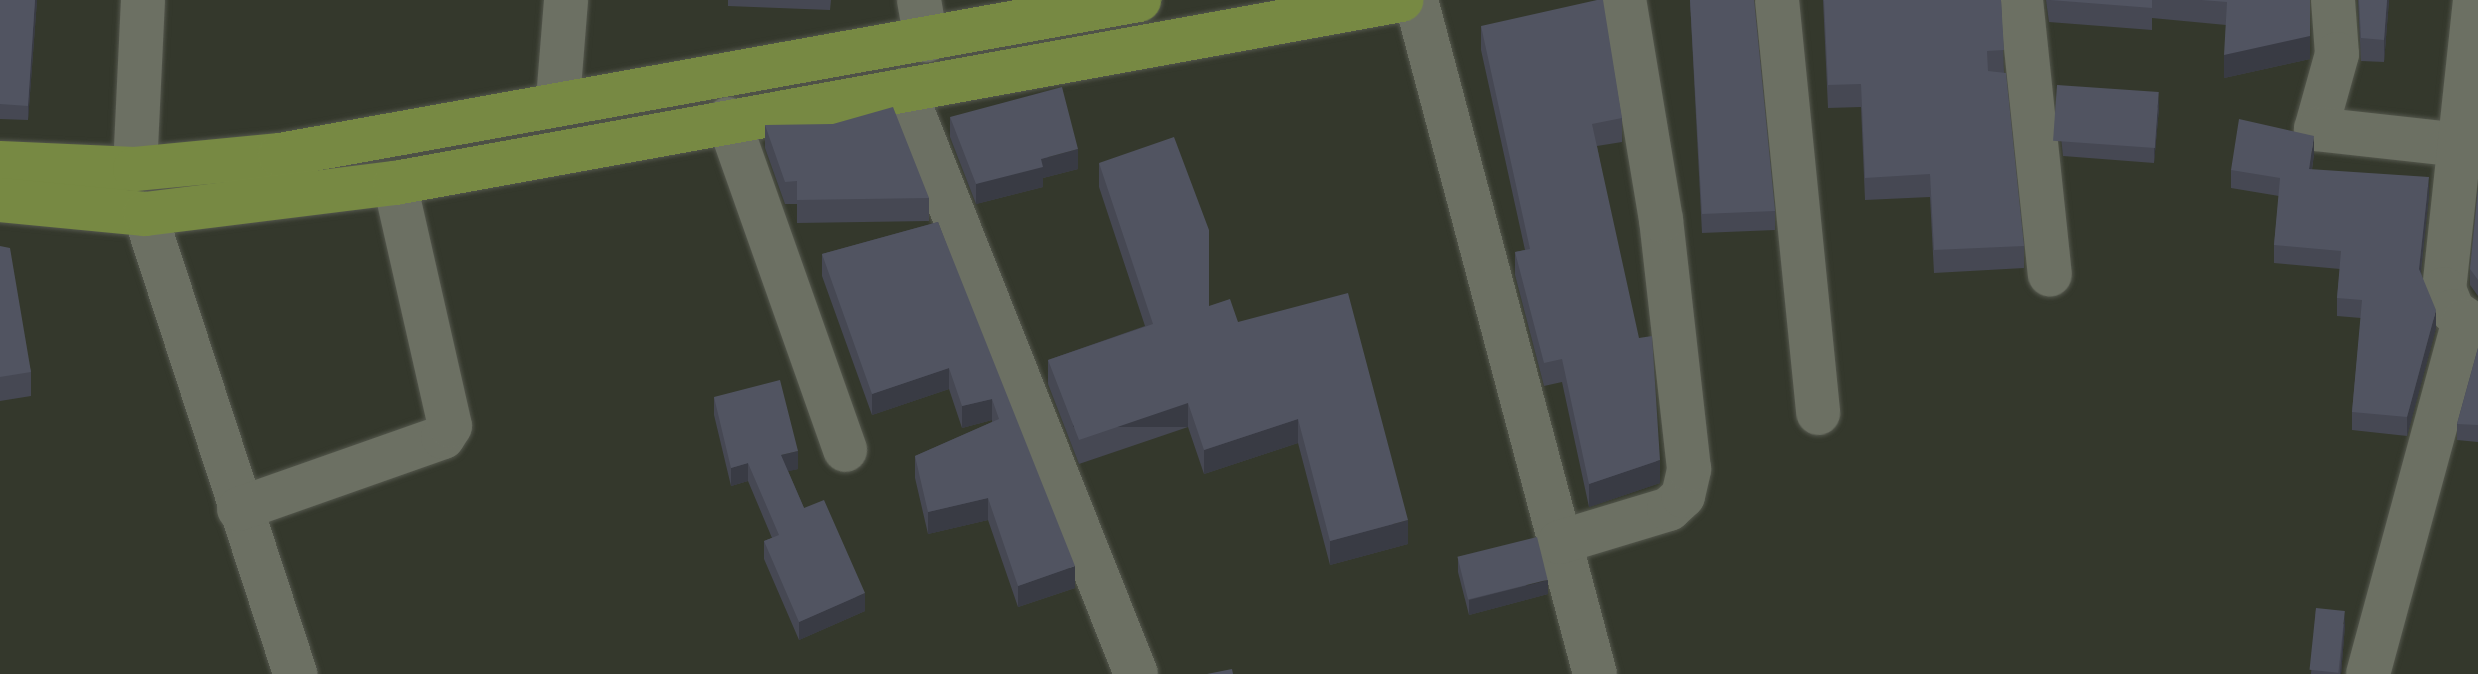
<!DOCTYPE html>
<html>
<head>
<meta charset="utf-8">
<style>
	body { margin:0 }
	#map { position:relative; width:2478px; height:674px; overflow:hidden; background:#34382c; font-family:Barlow,sans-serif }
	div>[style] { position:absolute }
	.roads { filter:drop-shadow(0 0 2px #54574d) drop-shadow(0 0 2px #54574d) }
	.minor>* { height:44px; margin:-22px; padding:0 22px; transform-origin:22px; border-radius:22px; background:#6c7063 }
	.major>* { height:44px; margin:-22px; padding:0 22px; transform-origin:22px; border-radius:22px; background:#778943 }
	.wall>* { inset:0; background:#464853 }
	.shaded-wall>* { inset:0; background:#393b44; transform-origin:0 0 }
	.building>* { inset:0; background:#515461; transform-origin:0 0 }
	span { translate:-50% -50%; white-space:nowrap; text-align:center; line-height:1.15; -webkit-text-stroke:6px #1d1f19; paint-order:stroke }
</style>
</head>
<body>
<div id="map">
	<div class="roads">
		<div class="minor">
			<i style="left:919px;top:0;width:41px;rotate:80.1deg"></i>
			<i style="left:1416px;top:0;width:697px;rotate:75.13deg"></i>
			<i style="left:1777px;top:0;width:415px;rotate:84.3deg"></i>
			<i style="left:2021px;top:0;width:276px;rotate:84deg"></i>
			<i style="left:2333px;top:0;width:54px;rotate:85.8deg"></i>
			<i style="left:2337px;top:54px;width:78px;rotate:105.6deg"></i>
			<i style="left:2316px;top:129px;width:163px;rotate:6.3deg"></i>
			<i style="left:2475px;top:0;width:291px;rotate:96.1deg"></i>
			<i style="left:2444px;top:289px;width:24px;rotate:68deg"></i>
			<i style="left:2453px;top:311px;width:30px;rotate:34deg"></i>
			<i style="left:904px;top:90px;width:628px;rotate:68.33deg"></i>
			<i style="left:558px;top:100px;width:100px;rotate:-85.4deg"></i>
			<i style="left:728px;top:119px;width:351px;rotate:70.5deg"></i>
			<i style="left:135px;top:169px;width:169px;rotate:-87.3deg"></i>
			<i style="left:145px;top:214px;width:484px;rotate:71.9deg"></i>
			<i style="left:239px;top:509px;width:216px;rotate:-19.4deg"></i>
			<i style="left:443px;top:437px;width:13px;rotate:-58deg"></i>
			<i style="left:450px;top:426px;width:249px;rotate:-102.8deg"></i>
			<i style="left:1560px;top:542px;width:114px;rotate:-16.8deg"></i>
			<i style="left:1669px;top:509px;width:19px;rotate:-43deg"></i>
			<i style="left:1683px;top:496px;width:28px;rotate:-77deg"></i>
			<i style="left:1689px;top:469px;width:251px;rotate:-96.4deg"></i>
			<i style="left:1661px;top:220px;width:223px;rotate:-99.5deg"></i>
			<i style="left:2368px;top:674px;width:366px;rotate:-74.8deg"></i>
		</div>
		<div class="major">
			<i style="left:0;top:163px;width:135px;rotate:2.5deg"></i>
			<i style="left:135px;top:169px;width:146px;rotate:-5.5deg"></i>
			<i style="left:280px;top:155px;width:873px;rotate:-10.23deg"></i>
			<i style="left:0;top:200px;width:146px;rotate:5.5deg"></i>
			<i style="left:145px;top:214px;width:252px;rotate:-7.1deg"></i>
			<i style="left:395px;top:183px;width:1023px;rotate:-10.31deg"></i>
		</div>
	</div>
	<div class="wall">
		<i style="clip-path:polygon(0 0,37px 0,28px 120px,0 119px)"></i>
		<i style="clip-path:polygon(728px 0,831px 0,830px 10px,728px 6px)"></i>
		<i style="clip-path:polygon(1690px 0,1754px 0,1775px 211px,1775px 230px,1702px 233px)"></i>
		<i style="clip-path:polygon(1823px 0,2001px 0,2004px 72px,2024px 246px,2024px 268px,1934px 273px,1930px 197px,1865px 200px,1861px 107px,1828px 108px)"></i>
		<i style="clip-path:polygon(2046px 0,2310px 0,2310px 59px,2224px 78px,2226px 25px,2152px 18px,2152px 30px,2049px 22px)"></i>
		<i style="clip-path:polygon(2358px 0,2389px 0,2384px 62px,2361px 61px)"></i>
		<i style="clip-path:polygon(1481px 26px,1622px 118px,1622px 142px,1597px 146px,1660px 483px,1589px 507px,1562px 382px,1544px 386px,1515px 275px,1515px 252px,1525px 250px,1481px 50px)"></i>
		<i style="clip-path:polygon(2057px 85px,2159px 108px,2154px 163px,2063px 156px,2057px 99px)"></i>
		<i style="clip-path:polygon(950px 117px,1078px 169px,1043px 178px,1043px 187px,976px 204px,950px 137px)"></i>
		<i style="clip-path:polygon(765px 125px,929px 198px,929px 221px,797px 223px,797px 204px,785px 204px,765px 148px)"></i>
		<i style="clip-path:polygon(2314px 154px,2312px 170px,2429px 195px,2421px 272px,2436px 328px,2407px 436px,2352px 430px,2352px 412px,2361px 318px,2337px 316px,2337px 298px,2340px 269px,2274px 263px,2274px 245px,2279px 196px,2231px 188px,2231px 170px)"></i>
		<i style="clip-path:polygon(1099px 163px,1209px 306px,1238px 322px,1408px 544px,1330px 565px,1298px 443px,1204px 474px,1188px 427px,1079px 464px,1048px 384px,1048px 360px,1145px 326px,1099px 187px)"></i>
		<i style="clip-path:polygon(2478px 190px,2478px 296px,2470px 285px,2470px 269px)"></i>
		<i style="clip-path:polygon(938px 222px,1075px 588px,1018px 607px,988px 520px,928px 534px,915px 478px,915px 456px,992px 422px,992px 420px,962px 428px,949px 389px,872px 415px,822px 276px,822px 254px)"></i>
		<i style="clip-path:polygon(0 246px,31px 372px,31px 396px,0 401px)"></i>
		<i style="clip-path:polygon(2478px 348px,2478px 442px,2457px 440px,2457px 424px)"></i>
		<i style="clip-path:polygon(714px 397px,798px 469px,788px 471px,804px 508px,865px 611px,799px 640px,764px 559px,764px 541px,772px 538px,748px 481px,731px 486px,714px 415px)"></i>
		<i style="clip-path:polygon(1458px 558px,1548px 594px,1469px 615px,1458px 572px)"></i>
		<i style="clip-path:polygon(2316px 608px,2345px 625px,2341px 674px,2311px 674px)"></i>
	</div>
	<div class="shaded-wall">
		<i style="clip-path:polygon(35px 0,37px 0,28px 120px,28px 106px)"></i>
		<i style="clip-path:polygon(2310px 0,2310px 59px,2224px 78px,2224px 55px)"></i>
		<i style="clip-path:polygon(2387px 0,2389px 0,2384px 62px,2384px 40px)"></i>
		<i style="clip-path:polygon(2159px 93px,2159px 108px,2154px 163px,2154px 149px)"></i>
		<i style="clip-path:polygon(2314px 136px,2314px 154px,2309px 188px,2309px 169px)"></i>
		<i style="clip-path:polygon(1078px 149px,1078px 169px,1043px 178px,1043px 187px,976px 204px,976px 184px,1041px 159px)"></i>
		<i style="clip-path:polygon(2429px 177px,2429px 195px,2419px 287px,2419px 269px)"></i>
		<i style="clip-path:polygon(2436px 310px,2436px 328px,2407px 436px,2407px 417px)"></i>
		<i style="clip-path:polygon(949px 368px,949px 389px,872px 415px,872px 394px)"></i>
		<i style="clip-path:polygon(992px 399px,992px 420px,962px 428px,962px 406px)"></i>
		<i style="left:1188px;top:403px;width:24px;height:115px;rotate:90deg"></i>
		<i style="clip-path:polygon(1298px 419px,1298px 443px,1204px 474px,1204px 450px)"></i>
		<i style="clip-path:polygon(798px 451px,798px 469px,781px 473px,781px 455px)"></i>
		<i style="clip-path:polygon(1660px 460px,1660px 483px,1589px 507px,1589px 484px)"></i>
		<i style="clip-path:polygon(748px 463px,748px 481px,731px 486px,731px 468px)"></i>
		<i style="clip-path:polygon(988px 498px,988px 520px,928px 534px,928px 512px)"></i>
		<i style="clip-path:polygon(1408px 520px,1408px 544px,1330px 565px,1330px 541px)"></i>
		<i style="clip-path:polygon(1075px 566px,1075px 588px,1018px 607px,1018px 586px)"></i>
		<i style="clip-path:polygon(1548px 580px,1548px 594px,1469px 615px,1469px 600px)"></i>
		<i style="clip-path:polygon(865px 593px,865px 611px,799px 640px,799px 622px)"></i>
		<i style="clip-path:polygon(2345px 611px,2345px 625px,2341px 674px,2340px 674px)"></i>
	</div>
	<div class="building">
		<i style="clip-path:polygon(0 0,35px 0,28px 106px,0 104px)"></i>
		<i style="clip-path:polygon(1597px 0,1603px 0,1622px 118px,1592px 124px,1639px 338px,1652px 336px,1660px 460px,1589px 484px,1562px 359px,1544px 363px,1515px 252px,1530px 249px,1481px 26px)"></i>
		<i style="clip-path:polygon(1690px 0,1754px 0,1775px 211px,1702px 214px)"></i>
		<i style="clip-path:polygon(1824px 0,2001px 0,2004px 50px,1987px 51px,1988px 71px,2006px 73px,2024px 246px,1934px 250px,1930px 174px,1865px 178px,1861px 84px,1828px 85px)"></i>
		<i style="clip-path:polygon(2050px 0,2152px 0,2152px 8px)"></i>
		<i style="clip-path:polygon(2201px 0,2310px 0,2310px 36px,2224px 55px,2227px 2px)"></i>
		<i style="clip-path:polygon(2359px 0,2387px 0,2384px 40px,2361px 38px)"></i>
		<i style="left:2057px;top:85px;width:102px;height:56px;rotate:4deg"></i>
		<i style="clip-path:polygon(1062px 87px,1078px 149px,1041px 159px,1043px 167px,976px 184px,950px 117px)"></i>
		<i style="clip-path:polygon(893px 107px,929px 198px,797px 200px,797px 181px,785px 182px,765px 125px,833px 124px)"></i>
		<i style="clip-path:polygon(2239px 119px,2314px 136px,2309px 169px,2429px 177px,2419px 269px,2436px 310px,2407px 417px,2352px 412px,2362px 300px,2337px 298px,2341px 251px,2274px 245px,2280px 178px,2231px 170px)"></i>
		<i style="clip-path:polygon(1174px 137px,1209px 230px,1209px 306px,1230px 299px,1238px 322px,1348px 293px,1408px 520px,1330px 541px,1298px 419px,1204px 450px,1188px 403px,1079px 440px,1048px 360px,1153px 324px,1099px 163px)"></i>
		<i style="clip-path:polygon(2478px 190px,2478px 280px,2470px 269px)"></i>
		<i style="clip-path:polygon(938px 222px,1075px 566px,1018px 586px,988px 498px,928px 512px,915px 456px,999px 419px,992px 399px,962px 406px,949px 368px,872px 394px,822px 254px)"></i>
		<i style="clip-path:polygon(0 246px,10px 248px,31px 372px,0 377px)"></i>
		<i style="clip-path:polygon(2478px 348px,2478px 425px,2457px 424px)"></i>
		<i style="clip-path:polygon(780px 380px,798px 451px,781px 455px,804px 508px,824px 500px,865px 593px,799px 622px,764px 541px,779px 535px,748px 463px,731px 468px,714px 397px)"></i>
		<i style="left:1537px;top:537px;width:44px;height:82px;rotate:76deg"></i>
		<i style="left:2316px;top:608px;width:29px;height:62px;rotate:6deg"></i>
		<i style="clip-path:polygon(1232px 669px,1233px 674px,1207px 674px)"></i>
	</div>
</div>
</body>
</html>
